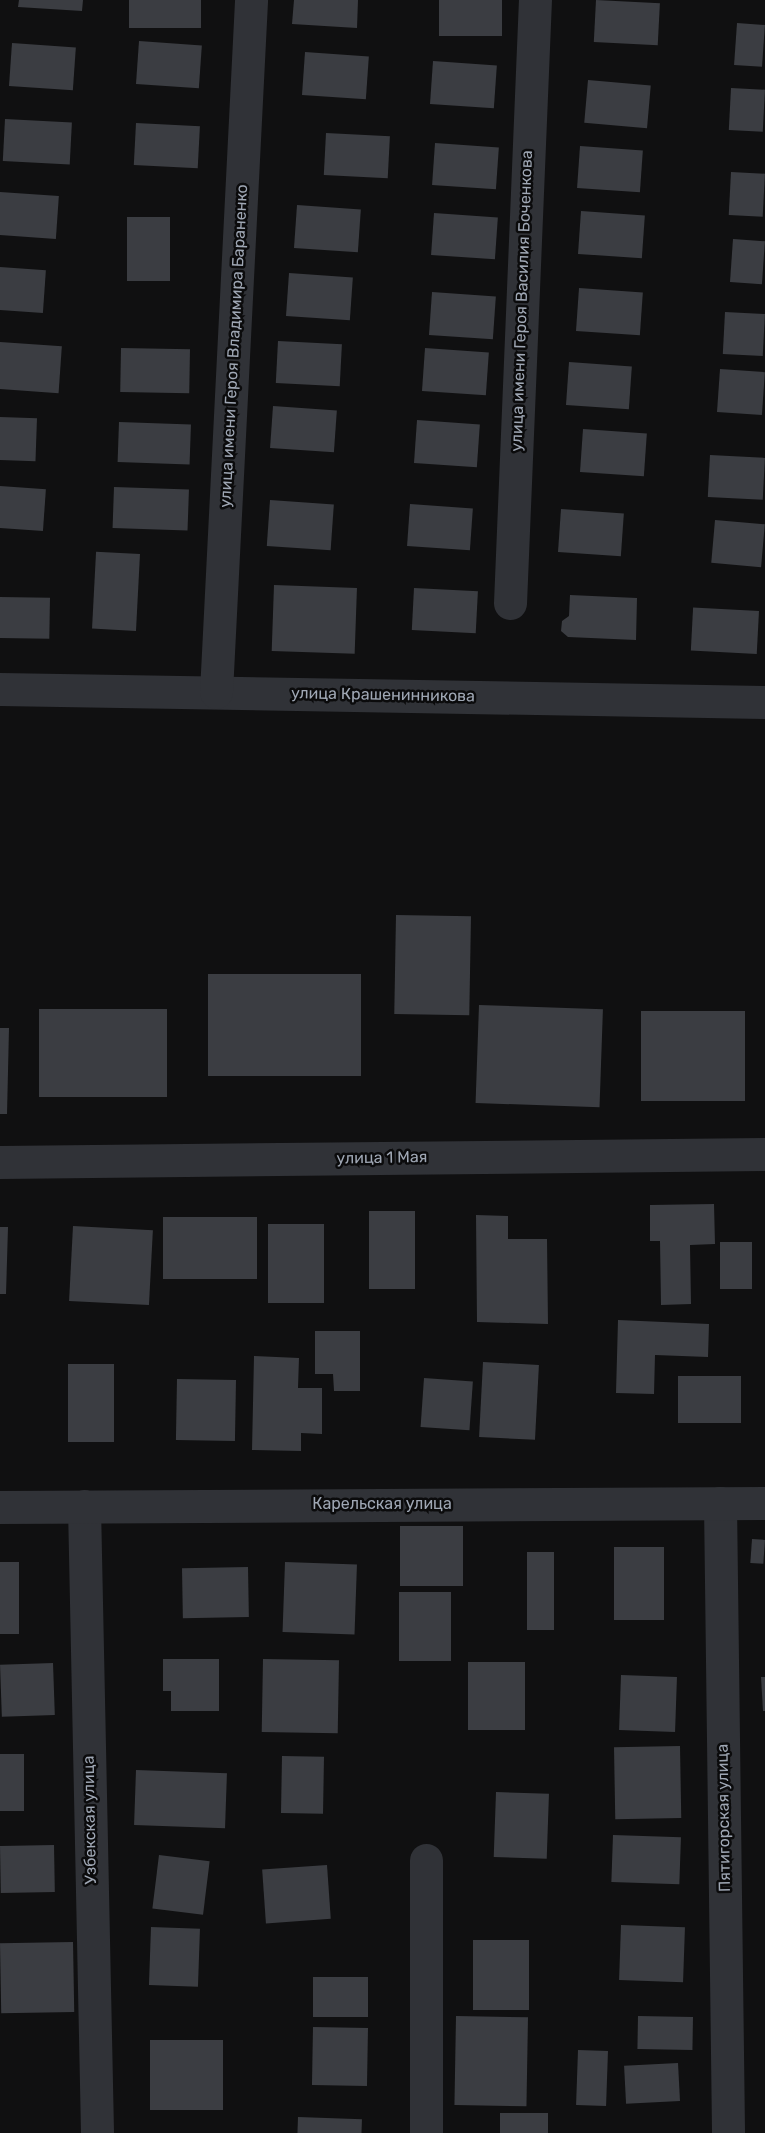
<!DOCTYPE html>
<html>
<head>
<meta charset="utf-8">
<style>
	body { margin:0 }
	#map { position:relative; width:765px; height:2133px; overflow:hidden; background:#101011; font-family:Rubik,sans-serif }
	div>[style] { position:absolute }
	.building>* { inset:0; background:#3b3d42; transform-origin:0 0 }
	.minor>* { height:33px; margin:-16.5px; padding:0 16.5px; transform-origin:16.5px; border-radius:16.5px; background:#303237 }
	span { translate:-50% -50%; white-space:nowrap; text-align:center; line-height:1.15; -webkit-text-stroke:5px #0b0b0c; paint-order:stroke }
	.street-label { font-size:16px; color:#9fa7b4 }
</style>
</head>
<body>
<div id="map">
	<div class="building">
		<i style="clip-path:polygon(19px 0,83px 0,82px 11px,18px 7px)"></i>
		<i style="left:129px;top:0;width:72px;height:28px"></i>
		<i style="clip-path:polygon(294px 0,358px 0,357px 28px,292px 24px)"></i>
		<i style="left:439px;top:0;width:63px;height:36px"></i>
		<i style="left:596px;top:0;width:64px;height:42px;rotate:3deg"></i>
		<i style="left:737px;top:23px;width:28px;height:42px;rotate:4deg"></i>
		<i style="left:139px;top:41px;width:63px;height:43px;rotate:4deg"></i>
		<i style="left:12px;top:43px;width:64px;height:43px;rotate:4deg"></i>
		<i style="left:305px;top:52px;width:64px;height:43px;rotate:4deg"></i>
		<i style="left:433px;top:61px;width:64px;height:43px;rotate:4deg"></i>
		<i style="left:588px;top:80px;width:63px;height:43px;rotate:5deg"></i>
		<i style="left:731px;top:88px;width:34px;height:42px;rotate:3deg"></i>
		<i style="left:5px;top:119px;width:67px;height:42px;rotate:3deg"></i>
		<i style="left:136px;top:123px;width:64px;height:42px;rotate:3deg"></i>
		<i style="left:326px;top:133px;width:64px;height:42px;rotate:3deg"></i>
		<i style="left:435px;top:143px;width:64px;height:42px;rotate:4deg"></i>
		<i style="left:580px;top:146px;width:63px;height:42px;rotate:4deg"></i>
		<i style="left:731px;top:172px;width:34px;height:43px;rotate:3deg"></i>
		<i style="left:0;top:192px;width:59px;height:43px;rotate:4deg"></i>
		<i style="left:297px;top:205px;width:64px;height:43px;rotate:4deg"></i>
		<i style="left:581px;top:211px;width:64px;height:43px;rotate:4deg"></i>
		<i style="left:434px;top:213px;width:64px;height:42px;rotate:4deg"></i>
		<i style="left:127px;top:217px;width:43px;height:64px"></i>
		<i style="left:733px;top:239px;width:32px;height:43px;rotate:4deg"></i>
		<i style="left:0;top:267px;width:46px;height:43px;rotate:4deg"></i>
		<i style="left:289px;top:273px;width:64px;height:43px;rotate:4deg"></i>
		<i style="left:579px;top:288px;width:64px;height:43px;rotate:4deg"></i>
		<i style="left:432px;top:292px;width:64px;height:43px;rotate:4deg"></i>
		<i style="left:725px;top:312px;width:40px;height:42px;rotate:3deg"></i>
		<i style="left:278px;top:341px;width:64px;height:42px;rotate:3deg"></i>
		<i style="left:0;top:342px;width:62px;height:47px;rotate:4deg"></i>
		<i style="left:121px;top:348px;width:69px;height:44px;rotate:1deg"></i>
		<i style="left:425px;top:348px;width:64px;height:43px;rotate:4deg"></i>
		<i style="left:569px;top:362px;width:63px;height:43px;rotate:4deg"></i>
		<i style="left:720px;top:369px;width:45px;height:43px;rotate:4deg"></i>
		<i style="left:273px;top:406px;width:64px;height:42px;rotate:4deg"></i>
		<i style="left:0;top:417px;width:37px;height:43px;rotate:2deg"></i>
		<i style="left:417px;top:420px;width:63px;height:43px;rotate:4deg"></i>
		<i style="left:119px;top:422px;width:72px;height:40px;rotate:2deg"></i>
		<i style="left:583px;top:429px;width:64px;height:43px;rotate:4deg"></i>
		<i style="left:710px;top:455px;width:55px;height:42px;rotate:3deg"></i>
		<i style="left:0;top:486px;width:46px;height:42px;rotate:4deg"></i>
		<i style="left:114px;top:487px;width:75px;height:41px;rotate:2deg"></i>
		<i style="left:270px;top:500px;width:64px;height:46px;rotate:4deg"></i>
		<i style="left:410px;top:504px;width:63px;height:42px;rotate:4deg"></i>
		<i style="left:561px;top:509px;width:63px;height:43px;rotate:4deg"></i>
		<i style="left:715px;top:520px;width:50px;height:43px;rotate:5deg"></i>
		<i style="left:140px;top:554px;width:77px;height:44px;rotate:93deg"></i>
		<i style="left:274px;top:585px;width:83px;height:66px;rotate:2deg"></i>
		<i style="left:414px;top:588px;width:64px;height:42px;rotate:3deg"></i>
		<i style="clip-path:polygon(570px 595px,637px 598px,636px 640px,568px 637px,561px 631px,562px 621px,569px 616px)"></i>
		<i style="left:0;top:597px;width:50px;height:41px;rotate:1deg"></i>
		<i style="left:759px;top:611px;width:43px;height:66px;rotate:93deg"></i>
		<i style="left:396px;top:915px;width:75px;height:99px;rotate:1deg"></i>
		<i style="left:208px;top:974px;width:153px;height:102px"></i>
		<i style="left:479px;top:1005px;width:124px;height:98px;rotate:2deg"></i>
		<i style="left:39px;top:1009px;width:128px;height:88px"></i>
		<i style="left:745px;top:1011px;width:90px;height:104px;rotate:90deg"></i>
		<i style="clip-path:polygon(0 1028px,9px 1028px,7px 1114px,0 1114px)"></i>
		<i style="clip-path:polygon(714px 1204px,715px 1244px,690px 1245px,691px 1304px,661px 1305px,660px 1241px,650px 1241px,650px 1205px)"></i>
		<i style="left:369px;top:1211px;width:46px;height:78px"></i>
		<i style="clip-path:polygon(476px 1215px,508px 1216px,508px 1239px,547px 1239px,548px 1324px,477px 1322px)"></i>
		<i style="left:163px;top:1217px;width:94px;height:62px"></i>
		<i style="left:268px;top:1224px;width:56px;height:79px"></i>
		<i style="left:73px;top:1226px;width:80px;height:75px;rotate:3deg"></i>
		<i style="clip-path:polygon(0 1227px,8px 1227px,6px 1294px,0 1294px)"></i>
		<i style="left:720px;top:1242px;width:32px;height:47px"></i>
		<i style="clip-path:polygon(618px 1320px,709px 1324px,708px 1357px,655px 1355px,654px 1394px,616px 1393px)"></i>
		<i style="clip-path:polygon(315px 1331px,360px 1331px,360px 1391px,334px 1391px,333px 1374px,315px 1374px)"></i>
		<i style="clip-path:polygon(254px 1356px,299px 1358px,298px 1388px,322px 1388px,322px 1434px,301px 1433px,301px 1451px,252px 1450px)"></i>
		<i style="left:483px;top:1362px;width:56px;height:75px;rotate:3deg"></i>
		<i style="left:68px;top:1364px;width:46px;height:78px"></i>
		<i style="left:678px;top:1376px;width:63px;height:47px"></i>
		<i style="left:424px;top:1378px;width:49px;height:49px;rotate:4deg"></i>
		<i style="left:177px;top:1379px;width:59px;height:61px;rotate:1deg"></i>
		<i style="left:400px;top:1526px;width:63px;height:60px"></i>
		<i style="left:752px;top:1539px;width:13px;height:24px;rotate:4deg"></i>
		<i style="left:614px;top:1547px;width:50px;height:73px"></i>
		<i style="left:527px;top:1552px;width:27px;height:78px"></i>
		<i style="left:0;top:1562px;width:19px;height:72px"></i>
		<i style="left:285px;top:1562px;width:72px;height:70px;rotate:2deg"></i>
		<i style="left:248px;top:1567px;width:50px;height:66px;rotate:89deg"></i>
		<i style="left:399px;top:1592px;width:52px;height:69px"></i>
		<i style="clip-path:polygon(163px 1659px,219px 1659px,219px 1711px,171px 1711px,171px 1691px,163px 1691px)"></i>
		<i style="left:263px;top:1659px;width:76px;height:73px;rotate:1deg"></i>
		<i style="left:468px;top:1662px;width:57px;height:68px"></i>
		<i style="left:53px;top:1663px;width:52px;height:53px;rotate:88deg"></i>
		<i style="left:621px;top:1675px;width:56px;height:55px;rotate:2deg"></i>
		<i style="clip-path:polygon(761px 1677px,765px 1677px,765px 1711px,763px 1711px)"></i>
		<i style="left:680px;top:1746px;width:72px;height:66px;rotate:89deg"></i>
		<i style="left:0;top:1754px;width:24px;height:57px"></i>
		<i style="left:282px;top:1756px;width:42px;height:57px;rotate:1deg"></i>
		<i style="left:136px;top:1770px;width:91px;height:55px;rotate:2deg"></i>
		<i style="left:496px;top:1792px;width:53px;height:65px;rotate:2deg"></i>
		<i style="left:613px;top:1835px;width:68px;height:47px;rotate:2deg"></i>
		<i style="left:54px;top:1845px;width:47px;height:54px;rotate:89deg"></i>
		<i style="left:159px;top:1855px;width:51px;height:54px;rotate:7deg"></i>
		<i style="left:327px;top:1865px;width:54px;height:65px;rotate:86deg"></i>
		<i style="left:621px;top:1925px;width:64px;height:55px;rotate:2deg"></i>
		<i style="left:151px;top:1927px;width:49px;height:58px;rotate:2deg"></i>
		<i style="left:473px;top:1940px;width:56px;height:70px"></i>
		<i style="left:73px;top:1942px;width:70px;height:73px;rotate:89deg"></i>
		<i style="left:313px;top:1977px;width:55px;height:40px"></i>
		<i style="left:456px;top:2016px;width:72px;height:89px;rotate:1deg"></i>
		<i style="left:638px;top:2016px;width:55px;height:33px;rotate:1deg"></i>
		<i style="left:313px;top:2027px;width:55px;height:58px;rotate:1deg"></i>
		<i style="left:150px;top:2040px;width:73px;height:70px"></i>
		<i style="left:578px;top:2050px;width:30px;height:55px;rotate:2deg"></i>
		<i style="left:678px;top:2063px;width:38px;height:54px;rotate:87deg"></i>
		<i style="left:548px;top:2113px;width:20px;height:48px;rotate:90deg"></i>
		<i style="left:298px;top:2117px;width:64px;height:16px;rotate:2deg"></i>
	</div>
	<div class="minor">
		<i style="left:510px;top:603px;width:604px;rotate:-87.63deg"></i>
		<i style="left:0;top:689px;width:765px;rotate:0.97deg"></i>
		<i style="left:216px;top:692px;width:693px;rotate:-87.1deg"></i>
		<i style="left:0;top:1162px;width:765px;rotate:-0.6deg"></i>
		<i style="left:720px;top:1503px;width:630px;rotate:89.27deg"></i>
		<i style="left:84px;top:1506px;width:627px;rotate:88.81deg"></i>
		<i style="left:0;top:1507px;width:765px;rotate:-0.3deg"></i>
		<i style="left:426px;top:1860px;width:273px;rotate:90deg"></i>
	</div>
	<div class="street-label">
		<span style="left:522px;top:301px;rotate:-88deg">улица имени Героя Василия Боченкова</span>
		<span style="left:234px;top:346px;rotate:-87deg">улица имени Героя Владимира Бараненко</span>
		<span style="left:383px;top:695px;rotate:1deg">улица Крашенинникова</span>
		<span style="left:382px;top:1158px;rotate:-1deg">улица 1 Мая</span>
		<span style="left:382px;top:1504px">Карельская улица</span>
		<span style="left:724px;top:1818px;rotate:-91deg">Пятигорская улица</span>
		<span style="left:90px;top:1820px;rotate:-91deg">Узбекская улица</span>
	</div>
</div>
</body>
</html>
